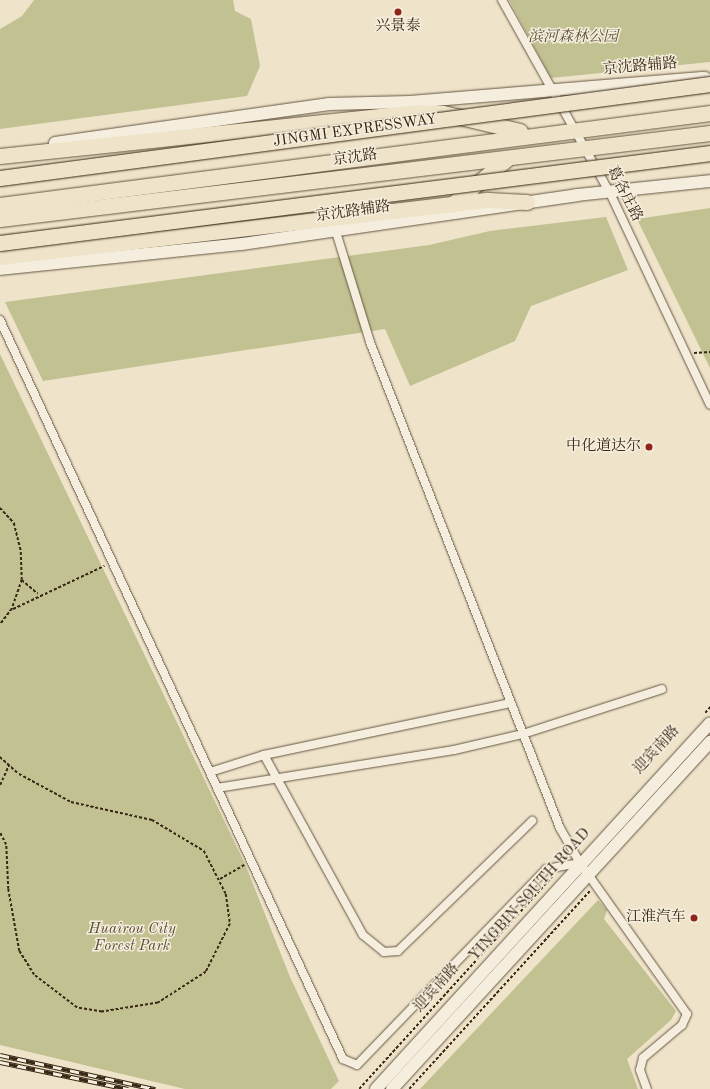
<!DOCTYPE html>
<html>
<head>
<meta charset="utf-8">
<style>
	body { margin:0 }
	#map { position:relative; width:710px; height:1089px; overflow:hidden; background:#efe4ca; font-family:"Old Standard TT","Noto Serif SC",serif }
	div>[style] { position:absolute }
	.green>* { inset:0; background:#c1c191 }
	.path>* { height:1.5px; margin-top:-0.75px; transform-origin:0; background:repeating-linear-gradient(90deg,#382714 0 3px,transparent 0 5px) }
	.roads { filter:drop-shadow(0 0 1px #665642) drop-shadow(0 0 1px #665642) }
	.street>* { height:8px; margin:-4px; padding:0 4px; transform-origin:4px; border-radius:4px; background:#f5eddd }
	.secondary>* { height:12px; margin:-6px; padding:0 6px; transform-origin:6px; border-radius:6px; background:#f5eddd }
	.highway>* { height:15px; margin:-7.5px; padding:0 7.5px; transform-origin:7.5px; border-radius:7.5px; background:#efe4ca }
	.rail>* { height:4.5px; margin-top:-2.25px; transform-origin:0; background:repeating-linear-gradient(90deg,#f5eddd 0 9px,#382714 0 18px); box-sizing:border-box; border-block:1px solid #382714 }
	.bridges { filter:drop-shadow(0 0 1px #382714) drop-shadow(0 0 1px #382714) }
	.highway-bridge>* { height:15px; margin:-7.5px; padding:0 7.5px; transform-origin:7.5px; border-radius:7.5px; background:#efe4ca }
	.dots>* { width:11px; height:11px; translate:-50% -50%; box-sizing:border-box; border:2px solid #f5eddd; border-radius:50% }
	span { translate:-50% -50%; white-space:nowrap; text-align:center; line-height:1.15; -webkit-text-stroke:3px #f5eddd; paint-order:stroke }
	.poi-label { font-size:15px; color:#382714 }
	.right { translate:-100% -50%; text-align:right }
	.park-label { font-size:15px; color:#5a4e33; font-style:italic }
	.street-label { font-size:15px; color:#382714 }
</style>
</head>
<body>
<div id="map">
	<div class="green">
		<i style="clip-path:polygon(34px 0,233px 0,235px 11px,251px 19px,260px 66px,247px 96px,0 129px,0 29px,22px 16px)"></i>
		<i style="clip-path:polygon(509px 0,710px 0,710px 62px,551px 78px)"></i>
		<i style="clip-path:polygon(710px 208px,710px 368px,637px 219px)"></i>
		<i style="clip-path:polygon(606px 217px,628px 270px,531px 306px,515px 341px,410px 386px,385px 329px,43px 381px,5px 302px,429px 245px,490px 231px)"></i>
		<i style="clip-path:polygon(0 354px,245px 864px,290px 977px,339px 1081px,331px 1089px,185px 1089px,0 1045px)"></i>
		<i style="clip-path:polygon(598px 900px,607px 910px,604px 919px,676px 1011px,671px 1020px,627px 1059px,638px 1089px,420px 1089px)"></i>
	</div>
	<div class="path">
		<i style="left:694px;top:353px;width:16px;rotate:-4deg"></i>
		<i style="left:0;top:508px;width:21px;rotate:47deg"></i>
		<i style="left:14px;top:523px;width:30px;rotate:76deg"></i>
		<i style="left:21px;top:552px;width:28px;rotate:88deg"></i>
		<i style="left:22px;top:580px;width:31px;rotate:109deg"></i>
		<i style="left:12px;top:609px;width:20px;rotate:127deg"></i>
		<i style="left:22px;top:580px;width:21px;rotate:41deg"></i>
		<i style="left:13px;top:609px;width:101px;rotate:-25.3deg"></i>
		<i style="left:705px;top:713px;width:8px;rotate:-50deg"></i>
		<i style="left:0;top:757px;width:25px;rotate:42deg"></i>
		<i style="left:19px;top:774px;width:59px;rotate:28.3deg"></i>
		<i style="left:71px;top:802px;width:83px;rotate:12.5deg"></i>
		<i style="left:152px;top:820px;width:61px;rotate:30.8deg"></i>
		<i style="left:204px;top:851px;width:48px;rotate:62.9deg"></i>
		<i style="left:226px;top:894px;width:30px;rotate:82deg"></i>
		<i style="left:230px;top:924px;width:54px;rotate:116.6deg"></i>
		<i style="left:206px;top:972px;width:57px;rotate:147.1deg"></i>
		<i style="left:158px;top:1003px;width:57px;rotate:170.9deg"></i>
		<i style="left:102px;top:1012px;width:25px;rotate:-171deg"></i>
		<i style="left:77px;top:1008px;width:54px;rotate:-142.5deg"></i>
		<i style="left:34px;top:975px;width:28px;rotate:-122deg"></i>
		<i style="left:19px;top:951px;width:63px;rotate:-100.1deg"></i>
		<i style="left:8px;top:889px;width:44px;rotate:-92.6deg"></i>
		<i style="left:6px;top:845px;width:13px;rotate:-117deg"></i>
		<i style="left:0;top:785px;width:22px;rotate:-66deg"></i>
		<i style="left:220px;top:879px;width:28px;rotate:-30deg"></i>
		<i style="left:359px;top:1089px;width:287px;rotate:-47.7deg"></i>
		<i style="left:409px;top:1089px;width:268px;rotate:-47.6deg"></i>
	</div>
	<div class="roads">
		<div class="street">
			<i style="left:502px;top:0;width:221px;rotate:60.8deg"></i>
			<i style="left:610px;top:193px;width:234px;rotate:64.7deg"></i>
			<i style="left:336px;top:232px;width:115px;rotate:72.8deg"></i>
			<i style="left:370px;top:342px;width:522px;rotate:68.65deg"></i>
			<i style="left:560px;top:828px;width:40px;rotate:60.3deg"></i>
			<i style="left:580px;top:863px;width:185px;rotate:54.7deg"></i>
			<i style="left:687px;top:1014px;width:12px;rotate:114deg"></i>
			<i style="left:682px;top:1025px;width:51px;rotate:139.8deg"></i>
			<i style="left:643px;top:1058px;width:12px;rotate:104deg"></i>
			<i style="left:640px;top:1070px;width:20px;rotate:70deg"></i>
			<i style="left:0;top:320px;width:815px;rotate:65.1deg"></i>
			<i style="left:343px;top:1059px;width:15px;rotate:23deg"></i>
			<i style="left:357px;top:1065px;width:272px;rotate:-46deg"></i>
			<i style="left:546px;top:869px;width:35px;rotate:-10deg"></i>
			<i style="left:264px;top:755px;width:205px;rotate:61.2deg"></i>
			<i style="left:363px;top:935px;width:27px;rotate:39deg"></i>
			<i style="left:384px;top:952px;width:14px;rotate:-4deg"></i>
			<i style="left:398px;top:951px;width:187px;rotate:-44.1deg"></i>
			<i style="left:210px;top:772px;width:57px;rotate:-17.5deg"></i>
			<i style="left:264px;top:755px;width:252px;rotate:-11.9deg"></i>
			<i style="left:217px;top:788px;width:240px;rotate:-9.1deg"></i>
			<i style="left:454px;top:750px;width:71px;rotate:-13.1deg"></i>
			<i style="left:523px;top:734px;width:146px;rotate:-17.9deg"></i>
		</div>
		<div class="secondary">
			<i style="left:55px;top:143px;width:277px;rotate:-8.1deg"></i>
			<i style="left:329px;top:104px;width:81px;rotate:-1.4deg"></i>
			<i style="left:410px;top:102px;width:296px;rotate:-4.7deg"></i>
			<i style="left:0;top:269px;width:243px;rotate:-5.9deg"></i>
			<i style="left:242px;top:244px;width:339px;rotate:-8.3deg"></i>
			<i style="left:577px;top:195px;width:134px;rotate:-6deg"></i>
			<i style="left:376px;top:1089px;width:495px;rotate:-47.6deg"></i>
			<i style="left:392px;top:1089px;width:471px;rotate:-47.5deg"></i>
		</div>
		<div class="highway">
			<i style="left:0;top:156px;width:418px;rotate:-6deg"></i>
			<i style="left:416px;top:112px;width:27px;rotate:2deg"></i>
			<i style="left:443px;top:113px;width:79px;rotate:13.2deg"></i>
			<i style="left:0;top:205px;width:716px;rotate:-7.38deg"></i>
			<i style="left:451px;top:205px;width:74px;rotate:-39.5deg"></i>
			<i style="left:0;top:219px;width:715px;rotate:-6.91deg"></i>
			<i style="left:0;top:257px;width:491px;rotate:-6.7deg"></i>
			<i style="left:488px;top:200px;width:39px;rotate:3deg"></i>
		</div>
	</div>
	<div class="rail">
		<i style="left:0;top:1055px;width:159px;rotate:12.4deg"></i>
		<i style="left:0;top:1062px;width:131px;rotate:11.9deg"></i>
	</div>
	<div class="bridges">
		<div class="highway-bridge">
			<i style="left:0;top:178px;width:716px;rotate:-7.54deg"></i>
			<i style="left:0;top:243px;width:716px;rotate:-7.22deg"></i>
		</div>
	</div>
	<div class="dots">
		<i style="left:398px;top:12px;background:#8f2418"></i>
		<i style="left:649px;top:447px;background:#8f2418"></i>
		<i style="left:694px;top:918px;background:#8f2418"></i>
	</div>
	<div class="poi-label">
		<span style="left:398px;top:27px">兴景泰</span>
		<span class="right" style="left:641px;top:447px">中化道达尔</span>
		<span class="right" style="left:686px;top:918px">江淮汽车</span>
	</div>
	<div class="park-label">
		<span style="left:573px;top:38px">滨河森林公园</span>
		<span style="left:132px;top:938px">Huairou City<br>Forest Park</span>
	</div>
	<div class="street-label">
		<span style="left:640px;top:67px;rotate:-5deg">京沈路辅路</span>
		<span style="left:355px;top:131px;rotate:-8deg">JINGMI EXPRESSWAY</span>
		<span style="left:355px;top:158px;rotate:-8deg">京沈路</span>
		<span style="left:624px;top:194px;rotate:63deg">葛各庄路</span>
		<span style="left:353px;top:212px;rotate:-8deg">京沈路辅路</span>
		<span style="left:657px;top:750px;rotate:-47deg">迎宾南路</span>
		<span style="left:530px;top:895px;rotate:-48deg">YINGBIN SOUTH ROAD</span>
		<span style="left:437px;top:988px;rotate:-48deg">迎宾南路</span>
	</div>
</div>
</body>
</html>
